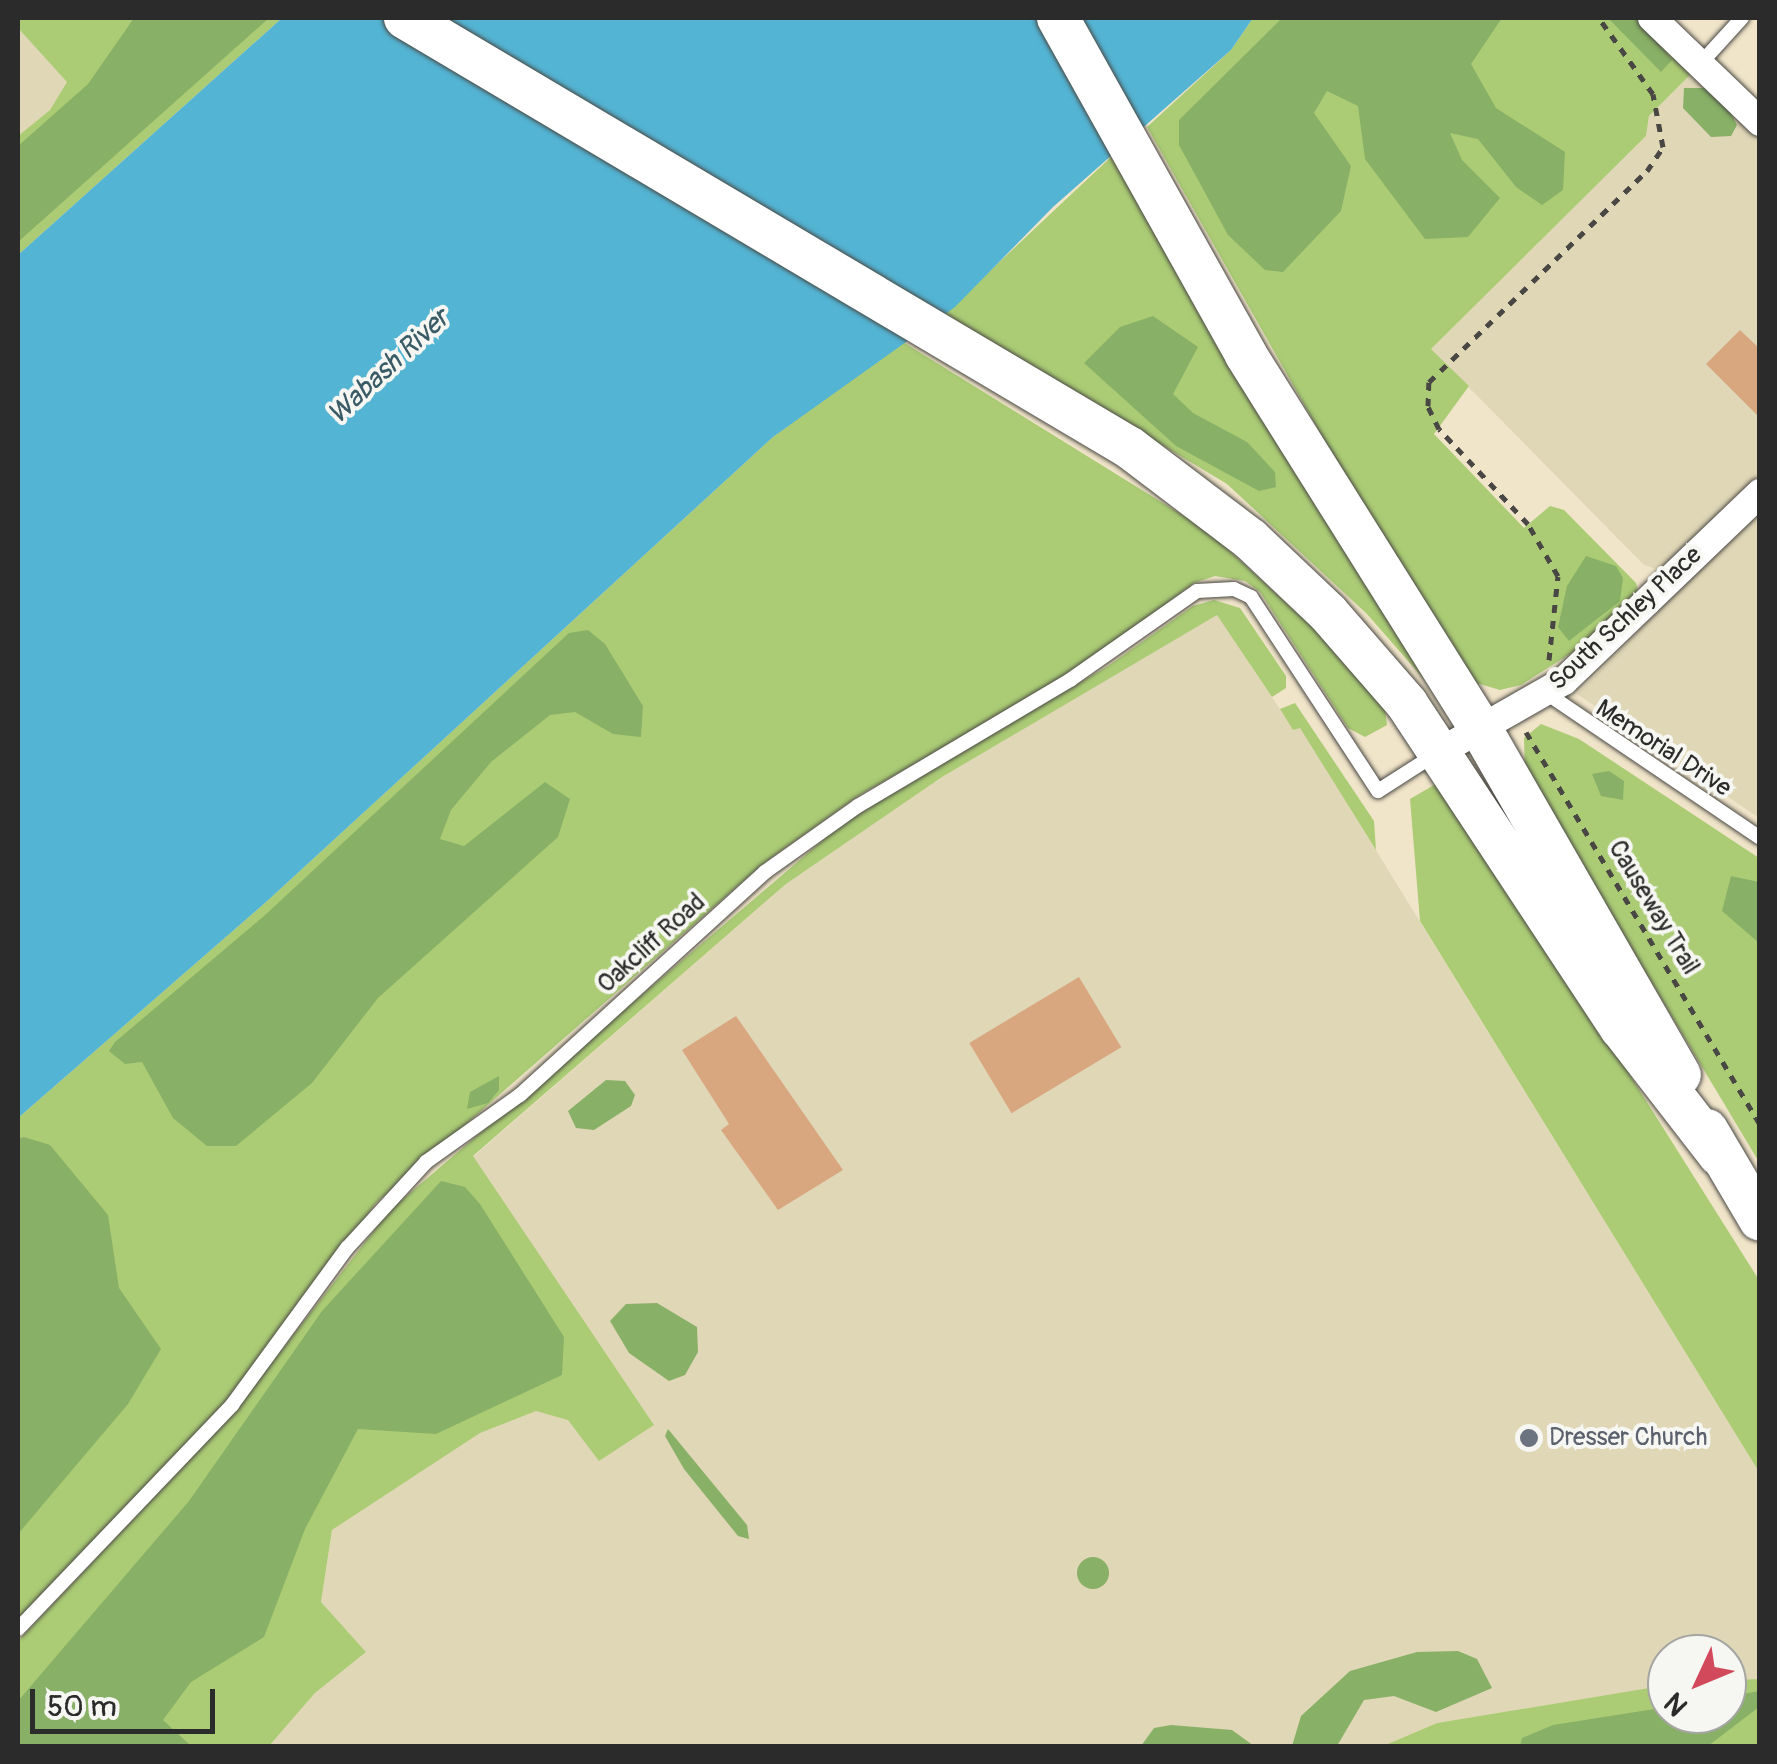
<!DOCTYPE html>
<html>
<head>
<meta charset="utf-8">
<style>
	body { margin:0 }
	#map { position:relative; width:1777px; height:1764px; overflow:hidden; background:#f0e4c9; font-family:Pangolin,sans-serif }
	div>[style] { position:absolute }
	.built>* { inset:0; background:#e0d7b7 }
	.green>* { inset:0; background:#abcc75 }
	.forest>* { inset:0; background:#88b066 }
	.round { border-radius:50% }
	.water>* { inset:0; background:#54b4d3 }
	.building>* { inset:0; background:#d8a780; transform-origin:0 0 }
	.path>* { height:5px; margin-top:-2.5px; transform-origin:0; background:repeating-linear-gradient(90deg,#494743 0 8px,transparent 0 16px) }
	.roads { filter:drop-shadow(0 0 2px #494743) drop-shadow(0 0 2px #494743) }
	.service>* { height:14px; margin:-7px; padding:0 7px; transform-origin:7px; border-radius:7px; background:#fff }
	.minor>* { height:28px; margin:-14px; padding:0 14px; transform-origin:14px; border-radius:14px; background:#fff }
	.primary>* { height:42px; margin:-21px; padding:0 21px; transform-origin:21px; border-radius:21px; background:#fff }
	.dots>* { width:28px; height:28px; translate:-50% -50%; box-sizing:border-box; border:5px solid #f6f6f2; border-radius:50% }
	span { translate:-50% -50%; white-space:nowrap; text-align:center; line-height:1.15; -webkit-text-stroke:8px #f6f6f2; paint-order:stroke }
	.street-label { font-size:25px; color:#2b2b2b }
	.worship-label { font-size:25px; color:#5b616d }
	.left { translate:0 -50%; text-align:left }
	.water-label { font-size:28px; color:#395b66; font-style:italic }
	.frame { position:absolute; inset:0; border:20px solid #2b2b2b; pointer-events:none }
	.north { position:absolute; left:1647px; top:1634px; width:100px; height:100px; box-sizing:border-box; background:#f6f6f2; border:2px solid #a5a5a2; border-radius:50%; rotate:226deg; font-size:28px; font-weight:700; line-height:40px; text-align:center; color:#2b2b2b }
	.north::after { content:''; display:block; margin:auto; width:35px; height:45px; background:#d1495b; clip-path:polygon(50% 0,100% 100%,50% 72%,0 100%) }
	.scale { position:absolute; left:30px; top:1689px; width:185px; height:45px; box-sizing:border-box; border:5px solid #2b2b2b; border-top:0; padding-left:12px; font-size:30px; line-height:35px; white-space:nowrap; color:#2b2b2b; -webkit-text-stroke:8px #f6f6f2; paint-order:stroke }
</style>
</head>
<body>
<div id="map">
	<div class="built">
		<i style="clip-path:polygon(18px 28px,68px 82px,50px 110px,18px 136px)"></i>
		<i style="clip-path:polygon(1694px 71px,1759px 136px,1759px 474px,1659px 570px,1644px 565px,1431px 349px,1646px 136px,1649px 116px)"></i>
		<i style="clip-path:polygon(1759px 508px,1759px 818px,1577px 694px)"></i>
		<i style="clip-path:polygon(1217px 614px,1293px 729px,1300px 727px,1759px 1472px,1759px 1679px,1727px 1680px,1727px 1654px,1667px 1654px,1667px 1685px,1437px 1723px,1383px 1746px,269px 1746px,315px 1693px,366px 1652px,321px 1602px,332px 1530px,481px 1432px,536px 1411px,654px 1425px,473px 1157px,786px 884px,942px 777px)"></i>
	</div>
	<div class="green">
		<i style="clip-path:polygon(18px 18px,282px 18px,18px 255px,18px 136px,50px 110px,67px 82px,18px 28px)"></i>
		<i style="clip-path:polygon(1253px 18px,1642px 18px,1694px 71px,1649px 116px,1646px 136px,1431px 349px,1469px 386px,1434px 434px,1524px 528px,1550px 506px,1564px 510px,1636px 583px,1639px 595px,1597px 637px,1521px 685px,1500px 690px,1473px 682px,1327px 445px,1147px 127px,1231px 50px)"></i>
		<i style="clip-path:polygon(1111px 157px,1429px 685px,1367px 614px,1227px 484px,944px 314px)"></i>
		<i style="clip-path:polygon(903px 342px,1208px 531px,1318px 632px,1385px 709px,1387px 725px,1365px 737px,1348px 728px,1260px 592px,1245px 581px,1215px 576px,1194px 583px,1072px 674px,858px 796px,764px 863px,376px 1203px,230px 1398px,18px 1619px,18px 1118px,265px 903px,773px 437px)"></i>
		<i style="clip-path:polygon(1214px 600px,1240px 608px,1286px 676px,1286px 688px,1272px 697px,1217px 615px,942px 777px,786px 884px,473px 1156px,654px 1425px,599px 1461px,568px 1420px,536px 1411px,480px 1433px,332px 1530px,321px 1602px,366px 1652px,315px 1693px,269px 1746px,18px 1746px,18px 1641px,233px 1413px,390px 1210px,843px 823px,1108px 666px,1193px 606px)"></i>
		<i style="clip-path:polygon(1295px 703px,1374px 821px,1376px 850px,1300px 728px,1293px 730px,1280px 709px)"></i>
		<i style="clip-path:polygon(1541px 724px,1579px 739px,1759px 858px,1759px 1162px,1525px 771px,1524px 738px)"></i>
		<i style="clip-path:polygon(1434px 785px,1454px 796px,1759px 1280px,1759px 1472px,1420px 921px,1410px 799px)"></i>
		<i style="clip-path:polygon(1759px 1679px,1759px 1746px,1383px 1746px,1437px 1723px,1667px 1685px,1667px 1714px,1727px 1714px,1727px 1680px)"></i>
	</div>
	<div class="forest">
		<i style="clip-path:polygon(134px 18px,269px 18px,18px 242px,18px 146px,88px 84px)"></i>
		<i style="clip-path:polygon(1282px 18px,1502px 18px,1471px 64px,1496px 108px,1565px 152px,1563px 190px,1542px 205px,1516px 187px,1478px 139px,1450px 133px,1462px 160px,1500px 198px,1468px 237px,1425px 239px,1365px 159px,1358px 106px,1327px 91px,1314px 113px,1351px 166px,1341px 211px,1283px 272px,1265px 270px,1228px 235px,1179px 145px,1179px 120px)"></i>
		<i style="clip-path:polygon(1608px 18px,1638px 18px,1672px 60px,1661px 72px)"></i>
		<i style="clip-path:polygon(1684px 88px,1706px 88px,1724px 100px,1737px 125px,1731px 136px,1711px 137px,1683px 108px)"></i>
		<i style="clip-path:polygon(1153px 316px,1198px 347px,1173px 394px,1193px 413px,1247px 442px,1275px 472px,1276px 487px,1259px 491px,1176px 446px,1084px 363px,1120px 327px)"></i>
		<i style="clip-path:polygon(1586px 556px,1616px 566px,1623px 578px,1620px 601px,1569px 641px,1558px 627px,1567px 586px)"></i>
		<i style="clip-path:polygon(588px 630px,605px 644px,643px 706px,641px 737px,613px 734px,575px 712px,550px 715px,491px 762px,451px 810px,440px 839px,464px 846px,545px 782px,570px 799px,558px 837px,378px 998px,312px 1083px,236px 1146px,207px 1146px,173px 1118px,142px 1062px,125px 1064px,109px 1051px,115px 1042px,264px 916px,569px 633px)"></i>
		<i style="clip-path:polygon(1609px 771px,1624px 781px,1623px 800px,1601px 796px,1592px 774px)"></i>
		<i style="clip-path:polygon(1731px 876px,1759px 882px,1759px 943px,1722px 911px)"></i>
		<i style="clip-path:polygon(499px 1076px,499px 1090px,488px 1103px,467px 1109px,470px 1092px)"></i>
		<i style="clip-path:polygon(606px 1080px,625px 1081px,635px 1095px,631px 1106px,594px 1130px,576px 1128px,568px 1111px)"></i>
		<i style="clip-path:polygon(24px 1137px,50px 1145px,108px 1215px,119px 1288px,161px 1349px,128px 1404px,18px 1534px,18px 1139px)"></i>
		<i style="clip-path:polygon(441px 1181px,465px 1187px,480px 1204px,564px 1337px,562px 1375px,436px 1434px,358px 1429px,305px 1529px,264px 1637px,191px 1682px,163px 1720px,191px 1746px,18px 1746px,18px 1701px,189px 1501px,322px 1311px)"></i>
		<i style="clip-path:polygon(657px 1303px,697px 1327px,698px 1352px,685px 1375px,669px 1381px,629px 1353px,610px 1321px,626px 1304px)"></i>
		<i style="clip-path:polygon(668px 1429px,747px 1525px,749px 1539px,738px 1536px,684px 1469px,665px 1436px)"></i>
		<i class="round" style="left:1077px;top:1557px;width:32px;height:32px"></i>
		<i style="clip-path:polygon(1458px 1651px,1477px 1659px,1492px 1688px,1436px 1712px,1394px 1696px,1364px 1700px,1337px 1746px,1292px 1746px,1301px 1716px,1350px 1671px,1417px 1652px)"></i>
		<i style="clip-path:polygon(1759px 1691px,1759px 1707px,1708px 1746px,1520px 1746px,1522px 1738px,1553px 1725px,1667px 1707px,1667px 1714px,1727px 1714px,1727px 1697px)"></i>
		<i style="clip-path:polygon(1171px 1725px,1232px 1730px,1254px 1746px,1141px 1746px,1154px 1728px)"></i>
	</div>
	<div class="water">
		<i style="clip-path:polygon(282px 18px,1253px 18px,1231px 50px,1053px 207px,955px 307px,773px 437px,265px 903px,18px 1118px,18px 255px)"></i>
	</div>
	<div class="building">
		<i style="clip-path:polygon(1740px 330px,1760px 349px,1760px 418px,1706px 364px)"></i>
		<i style="left:1079px;top:977px;width:82px;height:128px;rotate:59deg"></i>
		<i style="clip-path:polygon(736px 1016px,843px 1170px,778px 1210px,721px 1130px,729px 1124px,682px 1050px)"></i>
	</div>
	<div class="path">
		<i style="left:1549px;top:660px;width:84px;rotate:-83.9deg"></i>
		<i style="left:1558px;top:576px;width:60px;rotate:-120deg"></i>
		<i style="left:1528px;top:524px;width:130px;rotate:-133.1deg"></i>
		<i style="left:1439px;top:429px;width:25px;rotate:-116deg"></i>
		<i style="left:1428px;top:406px;width:24px;rotate:-88deg"></i>
		<i style="left:1429px;top:382px;width:303px;rotate:-44.1deg"></i>
		<i style="left:1647px;top:171px;width:29px;rotate:-56deg"></i>
		<i style="left:1663px;top:147px;width:54px;rotate:-100.7deg"></i>
		<i style="left:1653px;top:94px;width:93px;rotate:-125.4deg"></i>
		<i style="left:1526px;top:732px;width:457px;rotate:59.2deg"></i>
	</div>
	<div class="roads">
		<div class="service">
			<i style="left:1701px;top:63px;width:61px;rotate:-47.7deg"></i>
			<i style="left:1546px;top:693px;width:258px;rotate:34.1deg"></i>
			<i style="left:18px;top:1629px;width:310px;rotate:-46.3deg"></i>
			<i style="left:232px;top:1405px;width:195px;rotate:-53.8deg"></i>
			<i style="left:347px;top:1248px;width:117px;rotate:-47.4deg"></i>
			<i style="left:426px;top:1162px;width:115px;rotate:-35.5deg"></i>
			<i style="left:520px;top:1095px;width:331px;rotate:-42.3deg"></i>
			<i style="left:765px;top:872px;width:114px;rotate:-35.4deg"></i>
			<i style="left:858px;top:806px;width:247px;rotate:-30.7deg"></i>
			<i style="left:1070px;top:680px;width:155px;rotate:-35deg"></i>
			<i style="left:1197px;top:591px;width:37px;rotate:-3deg"></i>
			<i style="left:1234px;top:589px;width:19px;rotate:25deg"></i>
			<i style="left:1251px;top:597px;width:232px;rotate:56.8deg"></i>
			<i style="left:1378px;top:791px;width:67px;rotate:-32.7deg"></i>
		</div>
		<div class="minor">
			<i style="left:1652px;top:18px;width:150px;rotate:43.9deg"></i>
			<i style="left:1443px;top:750px;width:139px;rotate:-29.7deg"></i>
			<i style="left:1564px;top:681px;width:272px;rotate:-43.8deg"></i>
		</div>
		<div class="primary">
			<i style="left:405px;top:18px;width:843px;rotate:30.67deg"></i>
			<i style="left:1130px;top:448px;width:151px;rotate:37.2deg"></i>
			<i style="left:1250px;top:539px;width:108px;rotate:43.5deg"></i>
			<i style="left:1328px;top:613px;width:121px;rotate:49deg"></i>
			<i style="left:1407px;top:704px;width:388px;rotate:56.6deg"></i>
			<i style="left:1621px;top:1028px;width:160px;rotate:52.3deg"></i>
			<i style="left:1058px;top:18px;width:386px;rotate:60.8deg"></i>
			<i style="left:1246px;top:355px;width:442px;rotate:57.9deg"></i>
			<i style="left:1481px;top:729px;width:399px;rotate:60.1deg"></i>
			<i style="left:1707px;top:1130px;width:104px;rotate:59.5deg"></i>
		</div>
	</div>
	<div class="dots">
		<i style="left:1529px;top:1438px;background:#6b7280"></i>
	</div>
	<div class="street-label">
		<span style="left:1626px;top:619px;rotate:-43deg">South Schley Place</span>
		<span style="left:1663px;top:749px;rotate:33deg">Memorial Drive</span>
		<span style="left:1653px;top:908px;rotate:59deg">Causeway Trail</span>
		<span style="left:652px;top:944px;rotate:-42deg">Oakcliff Road</span>
	</div>
	<div class="worship-label">
		<span class="left" style="left:1549px;top:1438px">Dresser Church</span>
	</div>
	<div class="water-label">
		<span style="left:389px;top:367px;rotate:-43deg">Wabash River</span>
	</div>
	<div class="frame"></div>
	<div class="north">N</div>
	<div class="scale">50 m</div>
</div>
</body>
</html>
